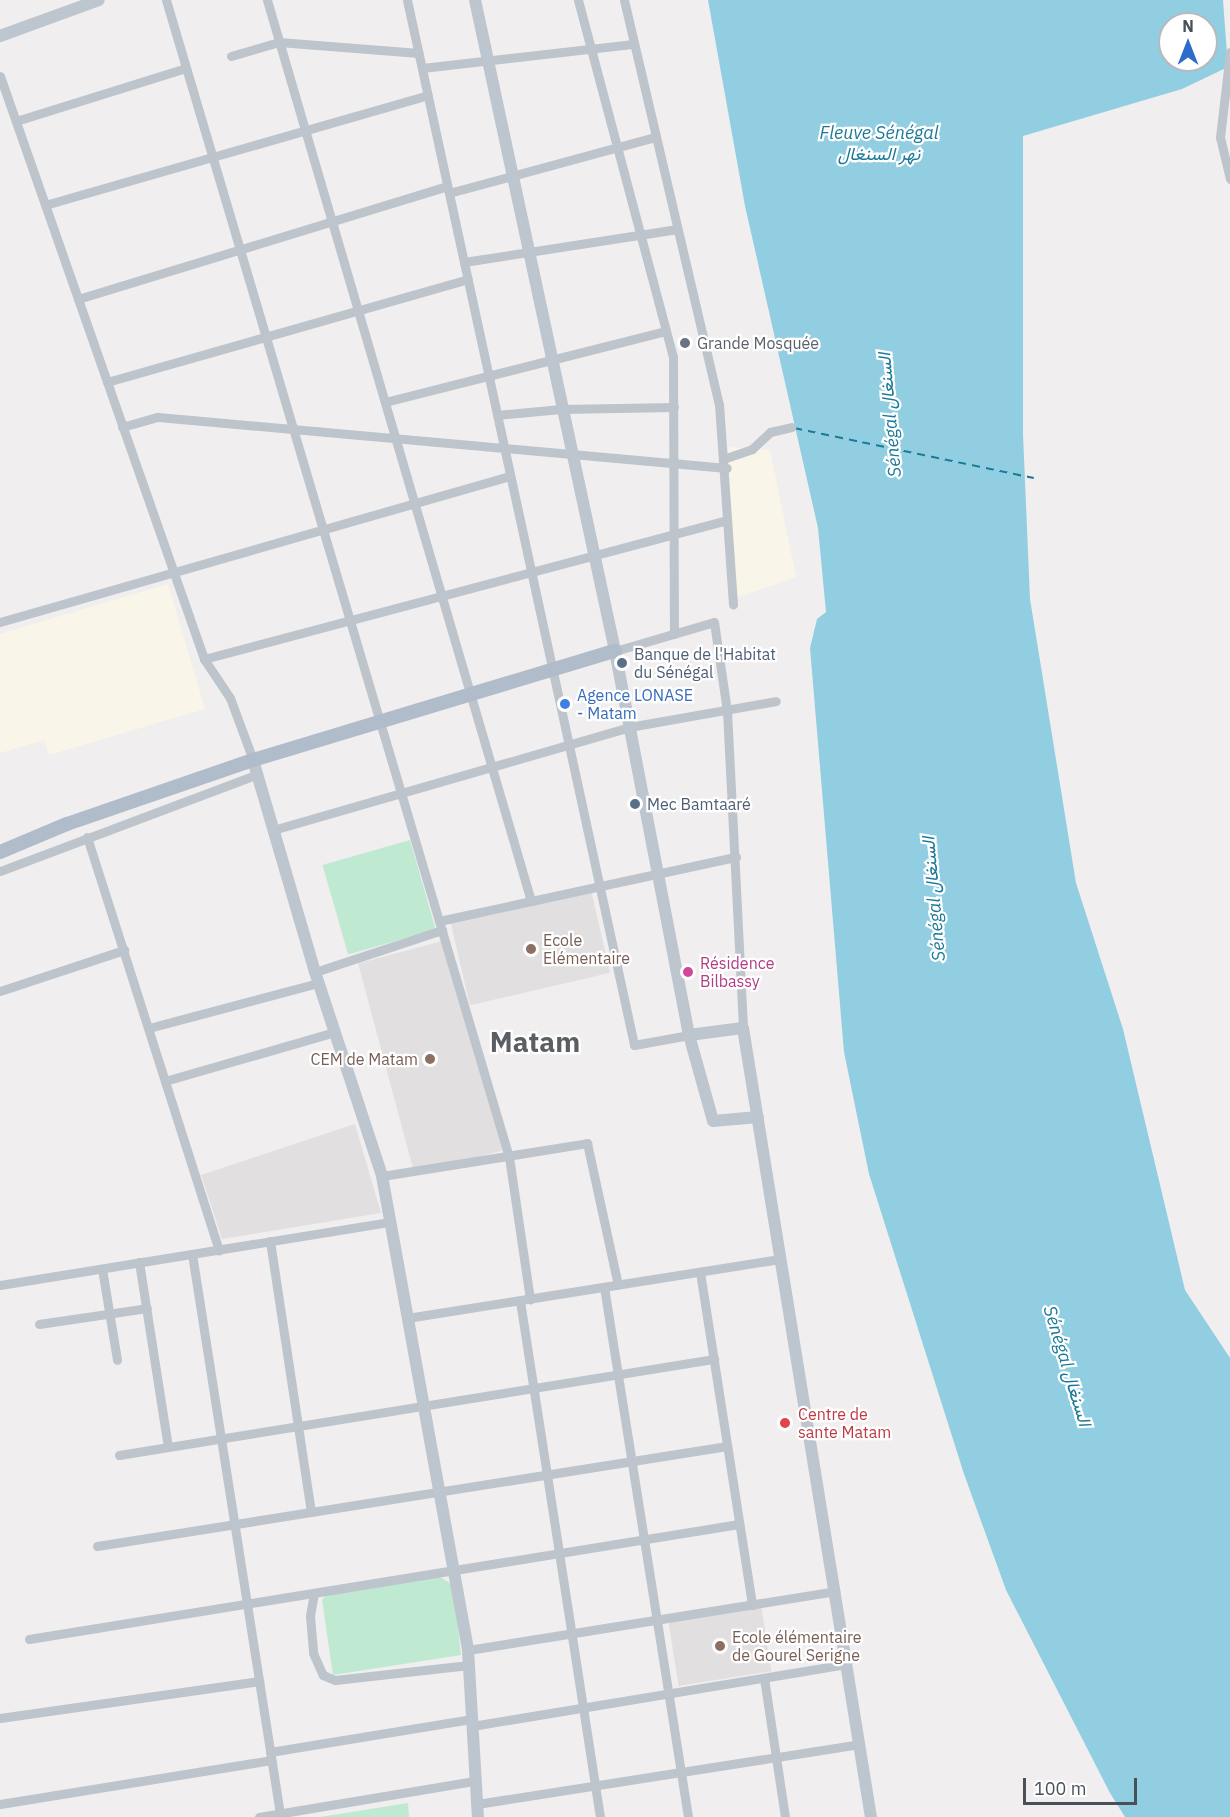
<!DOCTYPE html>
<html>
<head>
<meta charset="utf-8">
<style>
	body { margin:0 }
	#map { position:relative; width:1230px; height:1817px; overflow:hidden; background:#f0eeee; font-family:"IBM Plex Sans",Vazirmatn,sans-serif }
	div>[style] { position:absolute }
	.commercial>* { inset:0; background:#f9f5e8 }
	.education>* { inset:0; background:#e1dfdf; transform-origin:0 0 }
	.green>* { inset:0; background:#c0e9d2; transform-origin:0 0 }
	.water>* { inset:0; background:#92cee2 }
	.ferry>* { height:1.5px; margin-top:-0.75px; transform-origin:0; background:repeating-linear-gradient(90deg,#1b7998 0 8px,transparent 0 14px) }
	.street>* { height:9px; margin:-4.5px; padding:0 4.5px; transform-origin:4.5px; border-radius:4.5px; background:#bdc4cb }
	.secondary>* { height:12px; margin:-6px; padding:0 6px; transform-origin:6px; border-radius:6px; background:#bdc5cf }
	.primary>* { height:14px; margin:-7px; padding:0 7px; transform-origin:7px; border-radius:7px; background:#b0bcca }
	.dots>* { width:16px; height:16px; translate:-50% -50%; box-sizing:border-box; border:3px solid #fff; border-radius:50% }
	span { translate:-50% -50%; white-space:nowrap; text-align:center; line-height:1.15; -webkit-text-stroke:4.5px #fff; paint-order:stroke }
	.worship-label { font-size:16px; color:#5b616d }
	.left { translate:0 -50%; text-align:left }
	.service-label { font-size:16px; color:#4e5e75 }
	.shop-label { font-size:16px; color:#366cbe }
	.education-label { font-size:16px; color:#785e54 }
	.right { translate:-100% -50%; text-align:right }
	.hotel-label { font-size:16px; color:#b23c85 }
	.health-label { font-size:16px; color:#be3a42 }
	.water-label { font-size:18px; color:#1b7998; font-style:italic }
	.town-label { font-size:28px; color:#5b5e62; font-weight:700 }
	.north { position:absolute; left:1158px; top:12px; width:60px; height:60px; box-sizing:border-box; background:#fff; border:2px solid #b6b9bd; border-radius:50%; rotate:0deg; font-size:16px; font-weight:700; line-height:24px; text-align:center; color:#485059 }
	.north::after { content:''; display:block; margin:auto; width:21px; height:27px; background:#2c6ccb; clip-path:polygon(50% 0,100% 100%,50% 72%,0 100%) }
	.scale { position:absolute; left:1023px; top:1778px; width:114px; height:27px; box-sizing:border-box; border:3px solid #485059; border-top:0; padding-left:8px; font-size:18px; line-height:21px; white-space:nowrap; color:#485059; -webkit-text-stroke:4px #fff; paint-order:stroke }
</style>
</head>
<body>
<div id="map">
	<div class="commercial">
		<i style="clip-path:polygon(728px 447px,770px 450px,796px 577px,734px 599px)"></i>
		<i style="clip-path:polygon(168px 584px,205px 709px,49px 755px,44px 740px,0 753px,0 634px)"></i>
	</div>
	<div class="education">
		<i style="left:591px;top:890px;width:85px;height:144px;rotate:77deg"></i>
		<i style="left:446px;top:940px;width:218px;height:91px;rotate:75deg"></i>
		<i style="clip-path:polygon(355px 1124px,381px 1213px,222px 1239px,201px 1175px)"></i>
		<i style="left:761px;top:1605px;width:67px;height:94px;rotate:81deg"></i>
	</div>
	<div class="green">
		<i style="left:410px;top:840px;width:93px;height:91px;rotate:74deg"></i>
		<i style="clip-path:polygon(440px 1577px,453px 1585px,461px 1655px,333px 1675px,322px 1600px,326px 1595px)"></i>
		<i style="clip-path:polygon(408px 1803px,409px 1817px,320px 1817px)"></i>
	</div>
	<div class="water">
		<i style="clip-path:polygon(evenodd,708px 0,1223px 0,1228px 67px,1182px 89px,1023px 136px,1023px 434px,1030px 599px,1076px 883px,1123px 1029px,1185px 1290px,1230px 1358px,1230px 1817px,1125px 1817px,1110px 1793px,1006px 1590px,964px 1474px,869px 1174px,844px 1052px,810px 648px,817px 619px,826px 612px,818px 528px,745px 206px,708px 0,1170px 24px,1206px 24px,1206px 60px,1170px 60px,1170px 24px)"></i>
	</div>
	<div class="ferry">
		<i style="left:794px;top:428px;width:245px;rotate:11.8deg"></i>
	</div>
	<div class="street">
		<i style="left:166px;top:0;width:1207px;rotate:73.49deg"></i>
		<i style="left:509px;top:1157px;width:144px;rotate:81.6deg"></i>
		<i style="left:267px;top:0;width:939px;rotate:73.67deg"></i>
		<i style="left:407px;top:0;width:1069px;rotate:77.74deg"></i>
		<i style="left:634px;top:1045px;width:56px;rotate:-10.3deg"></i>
		<i style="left:578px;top:0;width:369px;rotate:75.1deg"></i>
		<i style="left:673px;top:357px;width:277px;rotate:89.8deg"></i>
		<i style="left:624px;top:0;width:415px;rotate:76.8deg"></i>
		<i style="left:719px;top:404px;width:201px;rotate:86deg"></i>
		<i style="left:1230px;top:52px;width:86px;rotate:96.7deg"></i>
		<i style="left:1220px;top:137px;width:43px;rotate:76.6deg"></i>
		<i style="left:231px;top:56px;width:50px;rotate:-16.3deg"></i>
		<i style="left:279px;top:42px;width:140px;rotate:4.5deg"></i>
		<i style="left:422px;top:68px;width:211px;rotate:-6.5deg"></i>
		<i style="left:0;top:76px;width:618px;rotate:70.71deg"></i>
		<i style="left:204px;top:659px;width:47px;rotate:56.3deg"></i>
		<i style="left:230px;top:698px;width:66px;rotate:69.6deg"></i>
		<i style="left:16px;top:121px;width:178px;rotate:-17.3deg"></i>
		<i style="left:449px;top:193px;width:213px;rotate:-15.2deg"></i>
		<i style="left:45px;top:205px;width:398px;rotate:-16deg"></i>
		<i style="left:464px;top:262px;width:216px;rotate:-8.8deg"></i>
		<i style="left:78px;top:299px;width:386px;rotate:-17deg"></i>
		<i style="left:107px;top:382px;width:375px;rotate:-15.9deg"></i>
		<i style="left:385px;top:402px;width:289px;rotate:-14.2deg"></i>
		<i style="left:497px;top:415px;width:64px;rotate:-5.4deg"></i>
		<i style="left:561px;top:409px;width:113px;rotate:-1deg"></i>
		<i style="left:122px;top:427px;width:37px;rotate:-16deg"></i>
		<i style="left:158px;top:417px;width:571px;rotate:5.12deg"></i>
		<i style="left:726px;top:458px;width:28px;rotate:-19deg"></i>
		<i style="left:752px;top:449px;width:25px;rotate:-43deg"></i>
		<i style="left:770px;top:432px;width:22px;rotate:-13deg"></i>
		<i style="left:0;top:622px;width:530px;rotate:-15.98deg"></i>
		<i style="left:615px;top:651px;width:103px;rotate:-16.3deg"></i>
		<i style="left:714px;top:622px;width:90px;rotate:81.7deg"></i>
		<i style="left:727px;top:711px;width:317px;rotate:87.1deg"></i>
		<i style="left:204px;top:659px;width:541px;rotate:-14.88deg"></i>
		<i style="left:273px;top:830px;width:371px;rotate:-16.1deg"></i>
		<i style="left:629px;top:727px;width:149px;rotate:-10deg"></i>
		<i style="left:87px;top:837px;width:434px;rotate:72.3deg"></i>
		<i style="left:0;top:871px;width:273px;rotate:-20.6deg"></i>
		<i style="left:439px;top:921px;width:304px;rotate:-12.2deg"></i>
		<i style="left:315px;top:972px;width:134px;rotate:-18.3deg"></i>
		<i style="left:0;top:991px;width:131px;rotate:-18.3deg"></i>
		<i style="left:149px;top:1028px;width:175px;rotate:-14.9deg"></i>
		<i style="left:165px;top:1081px;width:177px;rotate:-16.1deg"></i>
		<i style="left:382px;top:1176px;width:208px;rotate:-9.1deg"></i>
		<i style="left:587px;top:1143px;width:145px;rotate:77.7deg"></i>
		<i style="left:270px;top:1241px;width:274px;rotate:81.4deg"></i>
		<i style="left:192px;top:1254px;width:567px;rotate:81.07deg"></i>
		<i style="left:139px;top:1262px;width:187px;rotate:81.1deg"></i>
		<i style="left:102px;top:1269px;width:92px;rotate:80.6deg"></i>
		<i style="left:700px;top:1272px;width:337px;rotate:81.1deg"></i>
		<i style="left:0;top:1285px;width:395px;rotate:-9.2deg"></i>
		<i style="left:604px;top:1287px;width:537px;rotate:80.99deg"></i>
		<i style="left:520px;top:1301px;width:522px;rotate:81.19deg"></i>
		<i style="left:407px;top:1318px;width:379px;rotate:-9deg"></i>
		<i style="left:39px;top:1324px;width:109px;rotate:-8.4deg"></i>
		<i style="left:119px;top:1455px;width:603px;rotate:-9.17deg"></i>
		<i style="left:97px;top:1546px;width:638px;rotate:-9.02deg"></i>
		<i style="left:314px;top:1593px;width:23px;rotate:100deg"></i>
		<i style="left:310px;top:1616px;width:37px;rotate:85deg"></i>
		<i style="left:313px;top:1653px;width:24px;rotate:66deg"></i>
		<i style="left:323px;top:1675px;width:13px;rotate:23deg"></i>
		<i style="left:335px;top:1680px;width:135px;rotate:-6.4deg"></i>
		<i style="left:29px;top:1639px;width:719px;rotate:-9.2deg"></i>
		<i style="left:468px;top:1650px;width:372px;rotate:-9.1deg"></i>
		<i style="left:764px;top:1678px;width:141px;rotate:81.4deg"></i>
		<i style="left:0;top:1718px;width:262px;rotate:-8.1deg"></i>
		<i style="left:472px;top:1726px;width:379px;rotate:-9.4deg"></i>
		<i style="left:270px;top:1752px;width:205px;rotate:-9.3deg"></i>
		<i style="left:0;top:1804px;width:275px;rotate:-9.2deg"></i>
		<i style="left:477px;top:1804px;width:387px;rotate:-8.9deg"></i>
		<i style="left:259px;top:1817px;width:219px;rotate:-9.5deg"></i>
	</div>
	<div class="secondary">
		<i style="left:475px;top:0;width:666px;rotate:77.86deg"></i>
		<i style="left:615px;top:651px;width:391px;rotate:79.1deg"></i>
		<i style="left:689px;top:1035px;width:54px;rotate:-7.4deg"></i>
		<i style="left:743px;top:1028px;width:799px;rotate:80.79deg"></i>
		<i style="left:0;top:36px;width:105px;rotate:-20deg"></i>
		<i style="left:253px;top:760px;width:221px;rotate:73.7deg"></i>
		<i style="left:315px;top:972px;width:215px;rotate:71.8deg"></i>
		<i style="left:382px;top:1176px;width:482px;rotate:79.7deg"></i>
		<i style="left:468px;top:1650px;width:167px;rotate:86.6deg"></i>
		<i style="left:689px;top:1035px;width:89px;rotate:74.4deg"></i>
		<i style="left:713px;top:1121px;width:45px;rotate:-5.1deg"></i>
	</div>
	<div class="primary">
		<i style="left:0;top:852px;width:73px;rotate:-22.7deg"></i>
		<i style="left:67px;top:824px;width:197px;rotate:-19deg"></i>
		<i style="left:253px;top:760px;width:378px;rotate:-16.8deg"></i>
	</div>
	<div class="dots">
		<i style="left:685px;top:343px;background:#6b7280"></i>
		<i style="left:622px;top:663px;background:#5c6f8a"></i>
		<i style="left:565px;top:704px;background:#3f7fe0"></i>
		<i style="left:635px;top:804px;background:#5c6f8a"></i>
		<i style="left:531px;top:949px;background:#8d6e63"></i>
		<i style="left:688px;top:972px;background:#d1479c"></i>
		<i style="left:430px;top:1059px;background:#8d6e63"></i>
		<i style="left:785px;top:1423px;background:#e0444e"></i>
		<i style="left:720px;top:1646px;background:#8d6e63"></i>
	</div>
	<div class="worship-label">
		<span class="left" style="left:697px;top:343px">Grande Mosquée</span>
	</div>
	<div class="service-label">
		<span class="left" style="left:634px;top:663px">Banque de l'Habitat<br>du Sénégal</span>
		<span class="left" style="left:647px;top:804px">Mec Bamtaaré</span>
	</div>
	<div class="shop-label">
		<span class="left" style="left:577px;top:704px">Agence LONASE<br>- Matam</span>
	</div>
	<div class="education-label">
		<span class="left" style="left:543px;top:949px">Ecole<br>Elémentaire</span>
		<span class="right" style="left:418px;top:1059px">CEM de Matam</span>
		<span class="left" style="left:732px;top:1646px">Ecole élémentaire<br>de Gourel Serigne</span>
	</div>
	<div class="hotel-label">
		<span class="left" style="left:700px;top:972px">Résidence<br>Bilbassy</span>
	</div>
	<div class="health-label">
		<span class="left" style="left:798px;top:1423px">Centre de<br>sante Matam</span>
	</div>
	<div class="water-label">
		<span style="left:879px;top:144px">Fleuve Sénégal<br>نهر السنغال</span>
		<span style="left:890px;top:415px;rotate:-95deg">Sénégal السنغال</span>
		<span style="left:934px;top:899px;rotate:-95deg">Sénégal السنغال</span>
		<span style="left:1067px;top:1366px;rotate:73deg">Sénégal السنغال</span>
	</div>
	<div class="town-label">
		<span style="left:535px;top:1042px">Matam</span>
	</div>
	<div class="north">N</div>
	<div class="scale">100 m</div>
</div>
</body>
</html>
